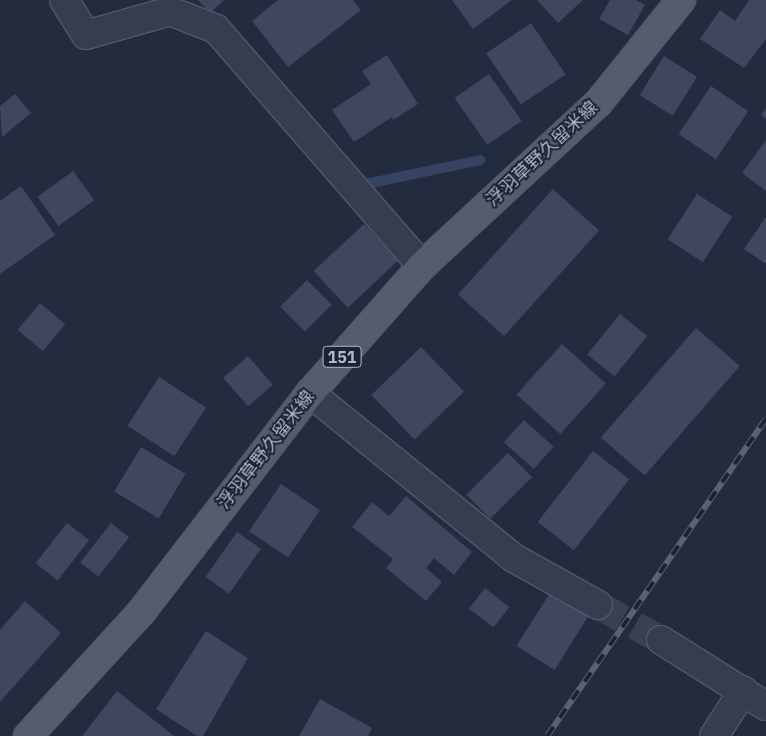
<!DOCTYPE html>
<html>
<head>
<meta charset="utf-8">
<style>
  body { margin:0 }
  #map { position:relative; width:766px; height:736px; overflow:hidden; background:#232b3e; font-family:"IBM Plex Sans","Noto Sans JP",sans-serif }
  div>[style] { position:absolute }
  .stream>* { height:10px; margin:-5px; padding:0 5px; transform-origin:5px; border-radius:5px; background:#364365 }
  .building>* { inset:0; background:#3f475e; transform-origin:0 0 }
  .minor-tunnel>* { height:28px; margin-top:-14px; transform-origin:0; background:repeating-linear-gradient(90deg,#394053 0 28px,transparent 0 42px) }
  .roads { filter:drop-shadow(1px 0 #525869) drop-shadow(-1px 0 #525869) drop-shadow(0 1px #525869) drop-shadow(0 -1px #525869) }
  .minor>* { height:28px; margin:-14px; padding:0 14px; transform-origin:14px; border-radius:14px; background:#373d4e }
  .major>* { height:28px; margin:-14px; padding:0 14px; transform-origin:14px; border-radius:14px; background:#555c6e }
  .rail>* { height:5.5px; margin-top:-2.75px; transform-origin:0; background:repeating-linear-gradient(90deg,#1c2233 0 11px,#596175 0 22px); box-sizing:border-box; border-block:1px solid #596175 }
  span { translate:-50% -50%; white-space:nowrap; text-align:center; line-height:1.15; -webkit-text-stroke:4px #1c2233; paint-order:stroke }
  .shield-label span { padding:1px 4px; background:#1c2233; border:1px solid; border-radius:4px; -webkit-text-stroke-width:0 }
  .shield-label { font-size:16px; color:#b3b8c9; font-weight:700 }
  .street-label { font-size:18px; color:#b3b8c9 }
</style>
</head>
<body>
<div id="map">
  <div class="stream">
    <div style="left:356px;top:186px;width:127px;rotate:-11.8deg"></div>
  </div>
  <div class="building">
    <div style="clip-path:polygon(198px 0,224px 0,210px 13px)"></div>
    <div style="clip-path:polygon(278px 0,353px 0,361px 10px,288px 67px,252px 21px)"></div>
    <div style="clip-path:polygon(452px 0,512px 0,473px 29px)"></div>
    <div style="clip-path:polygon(537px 0,583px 0,558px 23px)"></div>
    <div style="clip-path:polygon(610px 0,636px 0,645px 5px,628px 35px,599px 19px)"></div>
    <div style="clip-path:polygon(749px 0,766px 0,766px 39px,744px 68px,700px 39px,720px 10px,735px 21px)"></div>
    <div style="left:531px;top:23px;width:62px;height:54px;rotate:56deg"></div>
    <div style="clip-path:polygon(387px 55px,418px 104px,393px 120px,392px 117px,354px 142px,332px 110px,371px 84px,362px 71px)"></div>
    <div style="left:664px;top:56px;width:39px;height:46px;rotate:32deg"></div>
    <div style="left:489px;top:74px;width:57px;height:42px;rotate:55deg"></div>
    <div style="left:711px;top:86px;width:45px;height:58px;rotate:34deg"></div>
    <div style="clip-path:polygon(15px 94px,31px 113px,2px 137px,0 106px)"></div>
    <div style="clip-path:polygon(766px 108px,766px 119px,761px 115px)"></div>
    <div style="clip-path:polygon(766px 140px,766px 191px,742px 173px)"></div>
    <div style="left:73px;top:171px;width:36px;height:44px;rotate:54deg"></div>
    <div style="clip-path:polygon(21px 186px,55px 235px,0 274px,0 201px)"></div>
    <div style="left:553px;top:189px;width:62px;height:142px;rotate:42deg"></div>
    <div style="left:697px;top:194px;width:42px;height:54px;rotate:33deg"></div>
    <div style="clip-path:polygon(766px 217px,766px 264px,744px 249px)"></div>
    <div style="left:364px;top:224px;width:50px;height:69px;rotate:47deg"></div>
    <div style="left:307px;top:280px;width:35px;height:38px;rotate:45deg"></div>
    <div style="left:40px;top:303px;width:33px;height:35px;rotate:40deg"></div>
    <div style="left:620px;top:314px;width:35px;height:52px;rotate:39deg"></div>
    <div style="left:696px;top:328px;width:58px;height:145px;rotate:41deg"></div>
    <div style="left:562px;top:344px;width:59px;height:68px;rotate:42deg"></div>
    <div style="left:421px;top:347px;width:62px;height:69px;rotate:46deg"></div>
    <div style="left:248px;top:356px;width:38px;height:33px;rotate:49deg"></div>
    <div style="left:159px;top:377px;width:56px;height:58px;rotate:33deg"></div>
    <div style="left:524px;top:420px;width:40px;height:30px;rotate:42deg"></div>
    <div style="left:141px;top:447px;width:52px;height:52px;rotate:31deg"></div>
    <div style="left:593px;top:451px;width:46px;height:90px;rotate:38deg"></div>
    <div style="left:508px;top:453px;width:34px;height:59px;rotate:45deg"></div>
    <div style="left:281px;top:484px;width:47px;height:57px;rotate:34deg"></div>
    <div style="clip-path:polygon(406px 496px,472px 552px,454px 575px,434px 558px,426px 568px,442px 582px,426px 601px,386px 568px,393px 559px,352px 527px,372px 502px,389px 516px)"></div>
    <div style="left:67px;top:523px;width:28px;height:51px;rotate:38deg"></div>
    <div style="left:111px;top:523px;width:23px;height:50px;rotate:38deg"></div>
    <div style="left:237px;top:532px;width:29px;height:55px;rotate:35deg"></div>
    <div style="left:485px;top:588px;width:31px;height:26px;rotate:38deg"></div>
    <div style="left:551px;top:591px;width:45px;height:65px;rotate:32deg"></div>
    <div style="clip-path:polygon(25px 601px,61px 633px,0 702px,0 630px)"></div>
    <div style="clip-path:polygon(206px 631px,248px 658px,203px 736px,197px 736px,156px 709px)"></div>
    <div style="clip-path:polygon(117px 691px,174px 736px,82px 736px)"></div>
    <div style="clip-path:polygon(320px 699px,372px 728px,368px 736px,299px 736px)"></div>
  </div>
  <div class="minor-tunnel">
    <div style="left:598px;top:605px;width:72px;rotate:29.1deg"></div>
  </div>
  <div class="roads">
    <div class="minor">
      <div style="left:64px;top:0;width:41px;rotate:57.8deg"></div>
      <div style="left:86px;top:35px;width:87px;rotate:-15.9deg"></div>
      <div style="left:170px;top:11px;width:49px;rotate:21.4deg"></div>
      <div style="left:216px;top:29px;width:314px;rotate:49deg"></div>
      <div style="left:310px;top:393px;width:262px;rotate:39deg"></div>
      <div style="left:514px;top:558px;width:96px;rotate:29.2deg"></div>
      <div style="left:661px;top:640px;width:124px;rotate:32.2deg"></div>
      <div style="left:714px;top:736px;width:54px;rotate:-57.2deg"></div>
    </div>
    <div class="major">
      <div style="left:28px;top:736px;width:169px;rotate:-47.6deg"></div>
      <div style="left:142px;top:611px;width:275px;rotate:-52.4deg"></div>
      <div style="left:310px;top:393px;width:169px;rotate:-48.6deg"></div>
      <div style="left:422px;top:266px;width:241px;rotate:-42.8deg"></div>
      <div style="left:599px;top:102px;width:131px;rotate:-51.2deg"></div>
    </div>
  </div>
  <div class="rail">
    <div style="left:547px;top:736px;width:385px;rotate:-55.4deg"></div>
  </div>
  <div class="shield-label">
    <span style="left:342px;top:357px">151</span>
  </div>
  <div class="street-label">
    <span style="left:542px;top:154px;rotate:-43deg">浮羽草野久留米線</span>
    <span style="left:266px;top:450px;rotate:-52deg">浮羽草野久留米線</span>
  </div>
</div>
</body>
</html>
